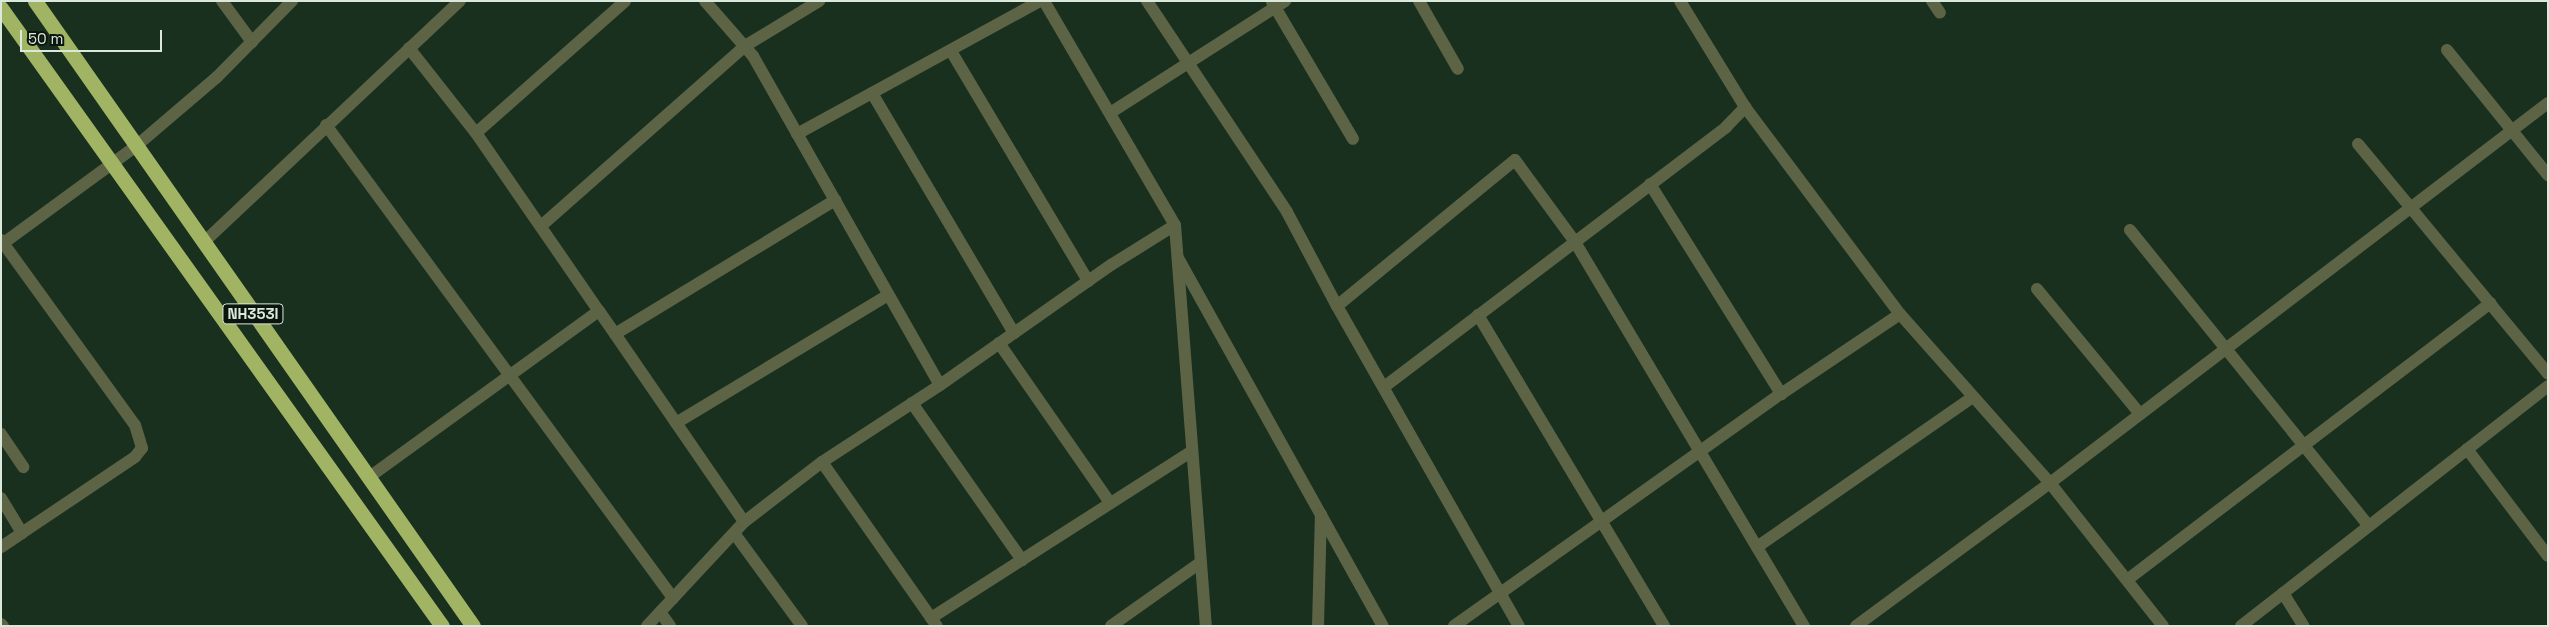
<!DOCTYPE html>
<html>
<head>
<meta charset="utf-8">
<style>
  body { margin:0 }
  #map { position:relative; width:2549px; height:627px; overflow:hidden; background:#19301f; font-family:"Space Grotesk",sans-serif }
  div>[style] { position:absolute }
  .minor>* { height:12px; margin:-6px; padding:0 6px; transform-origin:6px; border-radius:6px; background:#5c6445 }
  .highway>* { height:15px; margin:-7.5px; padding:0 7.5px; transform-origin:7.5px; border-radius:7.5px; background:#a1b464 }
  span { translate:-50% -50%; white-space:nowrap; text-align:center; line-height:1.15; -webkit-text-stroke:4.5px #0b150e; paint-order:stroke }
  .shield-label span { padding:1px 4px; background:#0b150e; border:1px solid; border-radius:4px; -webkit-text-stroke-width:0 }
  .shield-label { font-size:15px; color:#dbe9dd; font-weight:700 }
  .frame { position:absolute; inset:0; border:2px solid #dbe9dd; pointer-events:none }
  .scale { position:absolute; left:20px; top:30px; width:142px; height:22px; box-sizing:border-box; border:2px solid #dbe9dd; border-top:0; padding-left:6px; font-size:15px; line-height:18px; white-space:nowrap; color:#dbe9dd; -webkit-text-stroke:4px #0b150e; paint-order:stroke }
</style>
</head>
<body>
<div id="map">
  <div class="minor">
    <div style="left:222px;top:1px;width:51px;rotate:53.8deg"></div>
    <div style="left:705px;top:1px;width:73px;rotate:48.9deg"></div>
    <div style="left:753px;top:56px;width:378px;rotate:60.4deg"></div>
    <div style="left:1044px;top:1px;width:259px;rotate:59.7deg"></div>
    <div style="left:1175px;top:225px;width:402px;rotate:85.6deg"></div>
    <div style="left:1147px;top:1px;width:253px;rotate:56.4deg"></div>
    <div style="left:1287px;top:212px;width:106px;rotate:62deg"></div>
    <div style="left:1337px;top:306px;width:230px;rotate:-39.4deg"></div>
    <div style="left:1515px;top:160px;width:102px;rotate:53.8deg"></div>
    <div style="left:1575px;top:242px;width:447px;rotate:59.2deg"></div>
    <div style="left:1419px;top:1px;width:78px;rotate:60.2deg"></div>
    <div style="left:1680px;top:1px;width:124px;rotate:58.5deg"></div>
    <div style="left:1745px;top:107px;width:259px;rotate:53.2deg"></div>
    <div style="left:1900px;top:314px;width:226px;rotate:48.4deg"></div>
    <div style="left:2050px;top:483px;width:182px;rotate:51.7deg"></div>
    <div style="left:1932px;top:1px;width:14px;rotate:56deg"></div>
    <div style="left:1272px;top:2px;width:159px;rotate:59.4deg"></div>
    <div style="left:409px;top:48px;width:108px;rotate:51.8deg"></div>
    <div style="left:476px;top:133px;width:216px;rotate:55.4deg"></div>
    <div style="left:2447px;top:50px;width:161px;rotate:51.1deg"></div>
    <div style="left:951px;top:51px;width:268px;rotate:59.2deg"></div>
    <div style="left:872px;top:93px;width:279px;rotate:59.4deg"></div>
    <div style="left:1110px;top:113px;width:208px;rotate:-32.6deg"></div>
    <div style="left:326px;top:125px;width:587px;rotate:53.74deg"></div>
    <div style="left:476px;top:133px;width:199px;rotate:-41.5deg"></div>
    <div style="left:797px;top:134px;width:277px;rotate:-28.7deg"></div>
    <div style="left:2358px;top:144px;width:298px;rotate:50.4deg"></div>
    <div style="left:1650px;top:184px;width:248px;rotate:58deg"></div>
    <div style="left:541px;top:226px;width:272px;rotate:-41.4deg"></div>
    <div style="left:745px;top:46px;width:87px;rotate:-31.3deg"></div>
    <div style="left:2130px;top:230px;width:380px;rotate:51.1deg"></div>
    <div style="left:1px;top:240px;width:228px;rotate:54.1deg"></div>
    <div style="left:135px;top:425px;width:24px;rotate:73deg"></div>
    <div style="left:142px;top:448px;width:11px;rotate:128deg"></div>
    <div style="left:135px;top:457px;width:136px;rotate:146.1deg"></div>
    <div style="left:203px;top:243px;width:353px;rotate:-43.3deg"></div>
    <div style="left:1px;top:245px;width:166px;rotate:-36.2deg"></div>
    <div style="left:135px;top:147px;width:108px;rotate:-40.5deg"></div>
    <div style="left:217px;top:77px;width:107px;rotate:-45.4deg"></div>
    <div style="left:1178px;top:258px;width:421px;rotate:60.9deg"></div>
    <div style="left:2037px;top:289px;width:162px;rotate:50.5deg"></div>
    <div style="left:1337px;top:306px;width:368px;rotate:60.4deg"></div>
    <div style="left:1478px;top:315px;width:362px;rotate:59.1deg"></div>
    <div style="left:615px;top:334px;width:228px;rotate:55.5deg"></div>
    <div style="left:999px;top:343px;width:195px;rotate:55.2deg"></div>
    <div style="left:1384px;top:387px;width:430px;rotate:-37.2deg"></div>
    <div style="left:1726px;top:127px;width:28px;rotate:-46deg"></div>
    <div style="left:912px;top:403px;width:192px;rotate:55deg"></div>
    <div style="left:676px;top:423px;width:248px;rotate:-31.1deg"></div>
    <div style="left:1px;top:434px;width:40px;rotate:56deg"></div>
    <div style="left:2467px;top:449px;width:134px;rotate:52.9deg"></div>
    <div style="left:822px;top:462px;width:200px;rotate:55deg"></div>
    <div style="left:368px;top:478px;width:285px;rotate:-35.9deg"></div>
    <div style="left:599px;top:311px;width:28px;rotate:55deg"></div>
    <div style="left:615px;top:334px;width:258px;rotate:-31.3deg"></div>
    <div style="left:1px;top:498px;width:41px;rotate:59deg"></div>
    <div style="left:22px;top:533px;width:25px;rotate:146deg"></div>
    <div style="left:734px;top:533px;width:115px;rotate:53.8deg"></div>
    <div style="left:1757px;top:547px;width:263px;rotate:-34.8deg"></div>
    <div style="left:2127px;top:580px;width:457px;rotate:-37.3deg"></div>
    <div style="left:2283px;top:593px;width:39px;rotate:58deg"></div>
    <div style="left:660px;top:612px;width:17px;rotate:54deg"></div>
    <div style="left:931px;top:618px;width:310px;rotate:-32.6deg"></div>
    <div style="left:1px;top:624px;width:3px;rotate:45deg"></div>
    <div style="left:647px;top:626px;width:142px;rotate:-47deg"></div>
    <div style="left:744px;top:522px;width:98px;rotate:-37.6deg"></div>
    <div style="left:822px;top:462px;width:141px;rotate:-33.1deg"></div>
    <div style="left:940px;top:385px;width:209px;rotate:-35.1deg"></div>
    <div style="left:1111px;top:265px;width:75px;rotate:-32deg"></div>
    <div style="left:1111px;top:626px;width:110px;rotate:-35.4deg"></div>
    <div style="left:1318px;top:626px;width:112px;rotate:-88.5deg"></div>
    <div style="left:1454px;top:626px;width:401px;rotate:-35.4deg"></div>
    <div style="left:1781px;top:394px;width:143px;rotate:-33.9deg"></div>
    <div style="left:1856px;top:626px;width:241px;rotate:-36.4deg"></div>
    <div style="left:2050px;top:483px;width:626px;rotate:-37.35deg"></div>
    <div style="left:2241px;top:626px;width:390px;rotate:-38deg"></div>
  </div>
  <div class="highway">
    <div style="left:35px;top:1px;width:763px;rotate:54.98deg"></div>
    <div style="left:1px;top:8px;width:759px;rotate:54.49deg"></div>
  </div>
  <div class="shield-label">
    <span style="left:253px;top:314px">NH353I</span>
  </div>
  <div class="frame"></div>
  <div class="scale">50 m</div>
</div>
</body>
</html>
